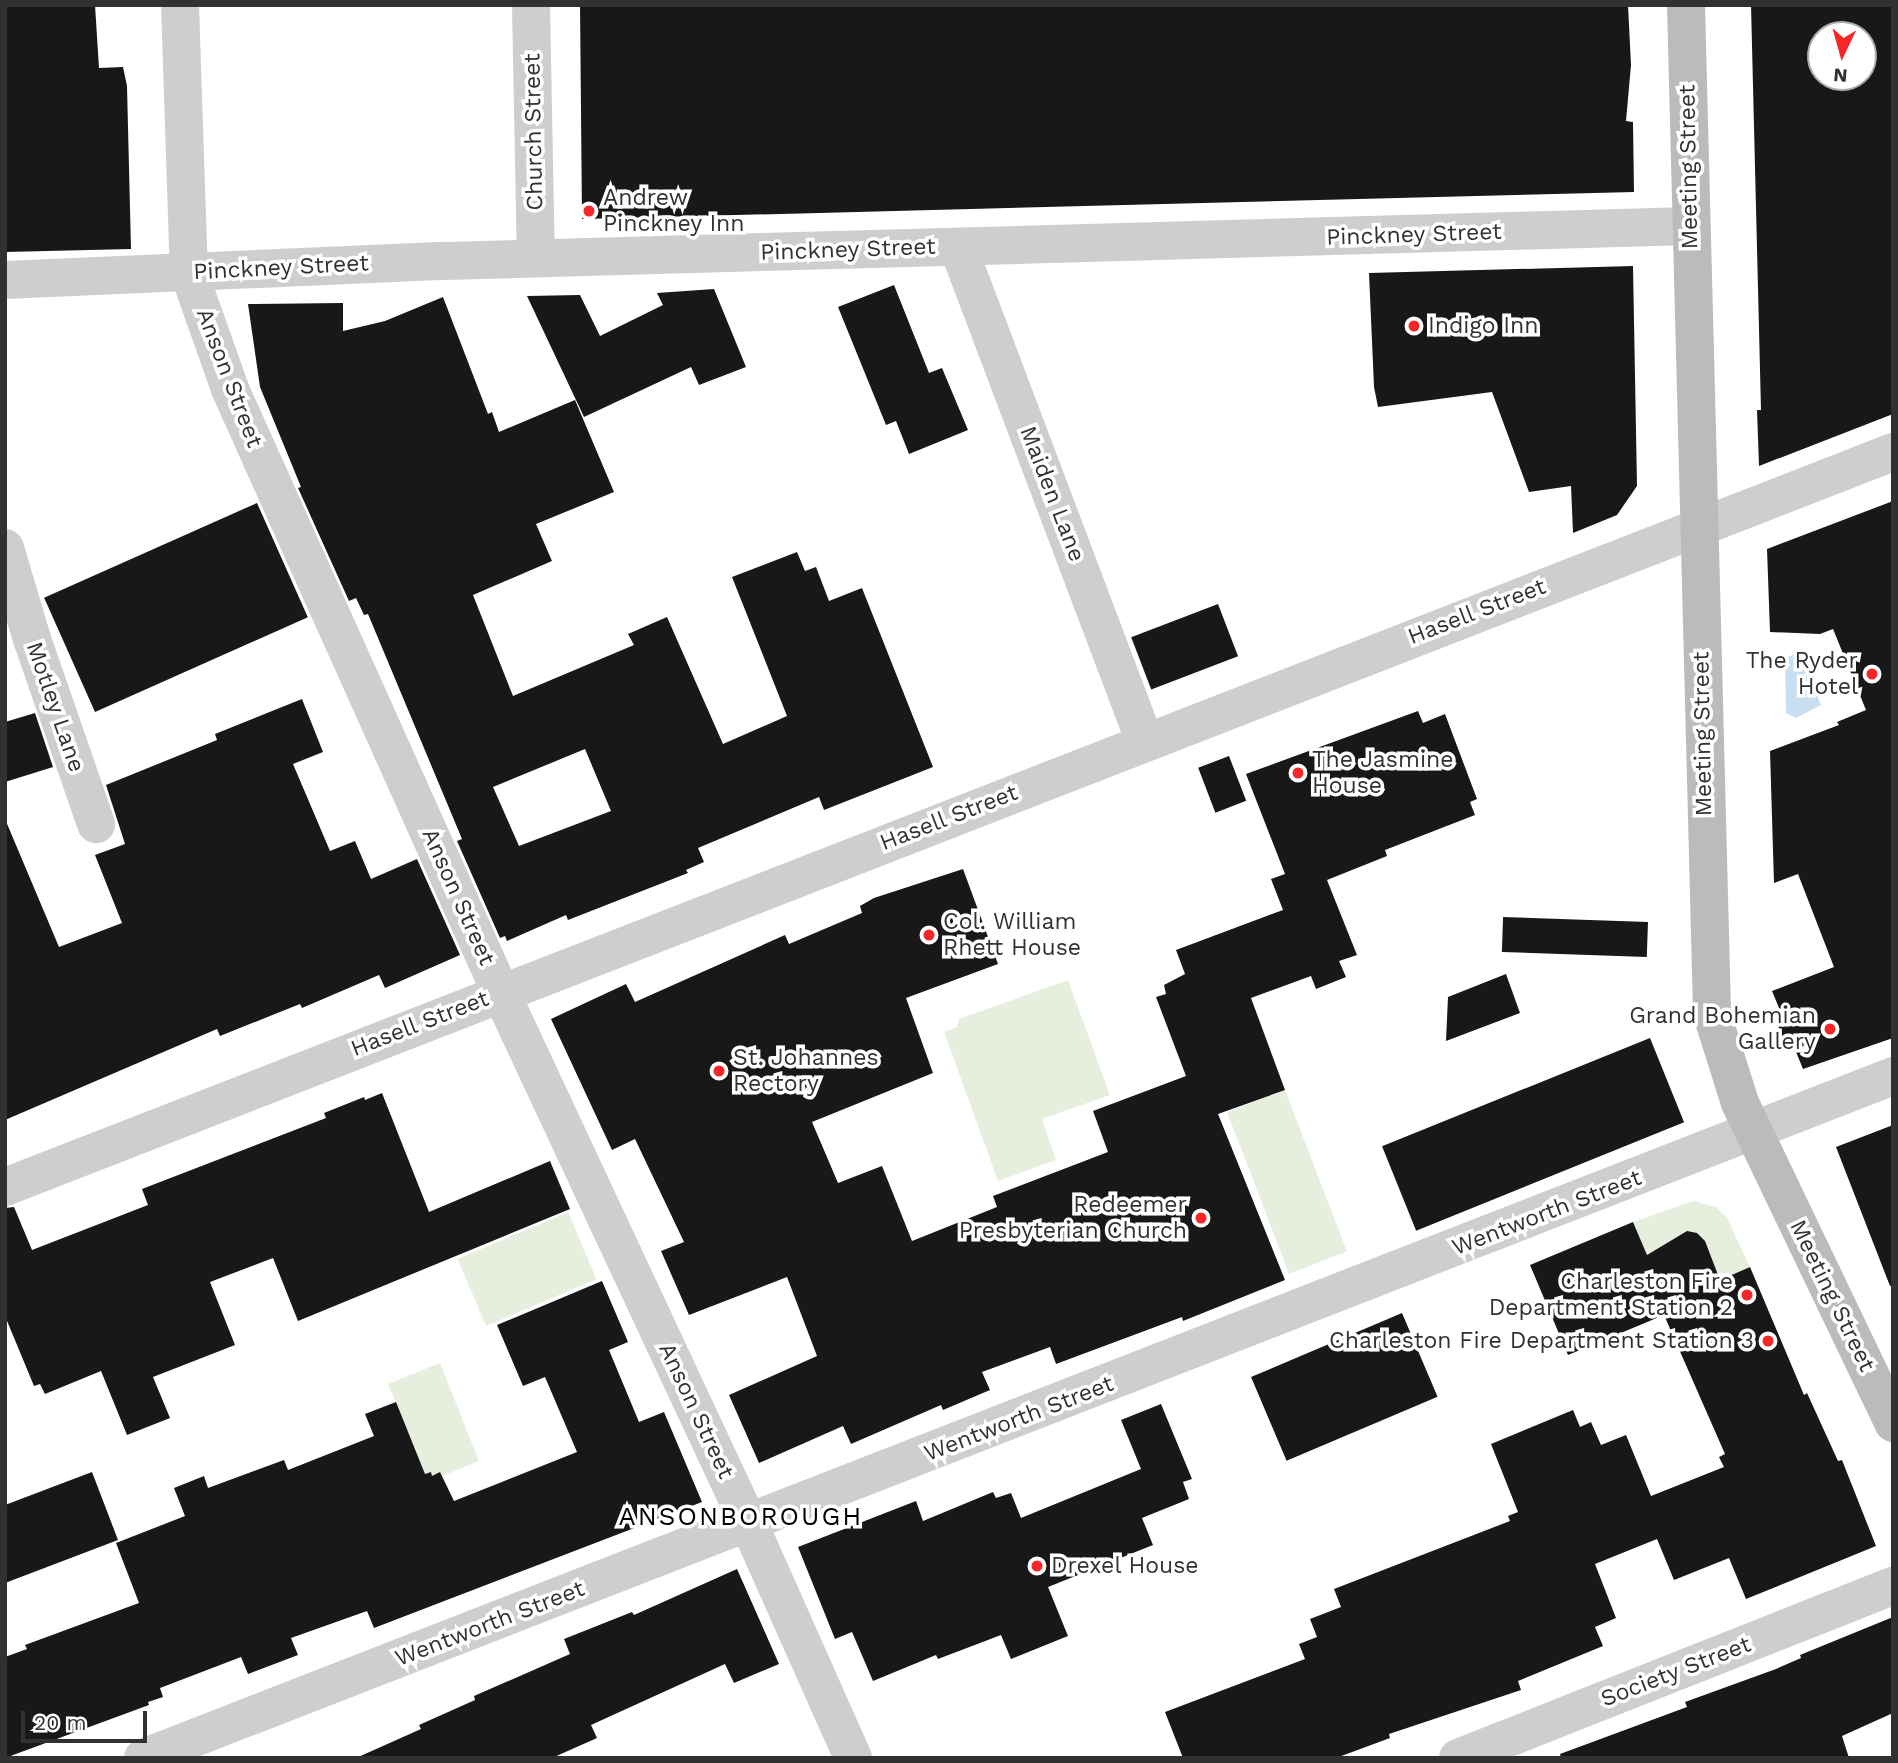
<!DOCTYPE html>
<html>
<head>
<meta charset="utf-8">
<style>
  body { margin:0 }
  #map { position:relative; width:1898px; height:1763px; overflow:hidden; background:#fff; font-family:"Work Sans",sans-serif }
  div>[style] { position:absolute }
  .green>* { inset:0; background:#e6efde; transform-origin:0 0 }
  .water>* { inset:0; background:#c9def0 }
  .building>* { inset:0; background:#181818; transform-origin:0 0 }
  .minor>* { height:38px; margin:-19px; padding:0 19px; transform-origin:19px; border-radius:19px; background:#cecece }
  .secondary>* { height:38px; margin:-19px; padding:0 19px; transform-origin:19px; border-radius:19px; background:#bbb }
  .dots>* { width:19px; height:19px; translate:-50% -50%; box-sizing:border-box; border:4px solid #fff; border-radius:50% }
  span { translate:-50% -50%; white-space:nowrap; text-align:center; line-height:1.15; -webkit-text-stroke:7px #fff; paint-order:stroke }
  .street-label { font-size:23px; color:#313131 }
  .poi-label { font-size:23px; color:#313131 }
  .left { translate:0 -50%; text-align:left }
  .right { translate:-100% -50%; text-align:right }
  .quarter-label { font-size:26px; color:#000; letter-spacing:2px }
  .frame { position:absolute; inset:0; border:7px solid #313131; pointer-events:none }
  .north { position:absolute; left:1807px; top:21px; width:70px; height:70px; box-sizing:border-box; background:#fff; border:2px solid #adadad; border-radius:50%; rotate:185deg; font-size:19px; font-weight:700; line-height:28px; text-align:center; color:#313131 }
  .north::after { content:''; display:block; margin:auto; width:24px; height:32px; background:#f52627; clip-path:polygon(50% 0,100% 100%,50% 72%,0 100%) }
  .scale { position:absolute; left:21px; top:1711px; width:126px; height:32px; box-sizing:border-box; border:4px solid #313131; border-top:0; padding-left:9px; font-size:21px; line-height:24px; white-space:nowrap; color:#313131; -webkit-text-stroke:5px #fff; paint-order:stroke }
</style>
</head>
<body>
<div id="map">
  <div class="green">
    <div style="clip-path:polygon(1068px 980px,1110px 1095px,1042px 1119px,1056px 1160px,998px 1181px,944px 1032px,957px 1027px,959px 1019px)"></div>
    <div style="left:1285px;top:1090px;width:173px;height:62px;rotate:69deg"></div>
    <div style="clip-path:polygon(1693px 1201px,1716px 1207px,1727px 1218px,1750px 1267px,1667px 1302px,1633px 1222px)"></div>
    <div style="left:568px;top:1212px;width:73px;height:120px;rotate:67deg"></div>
    <div style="clip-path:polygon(440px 1363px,479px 1461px,442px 1476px,432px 1476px,431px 1472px,425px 1474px,388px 1384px)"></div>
  </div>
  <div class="water">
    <div style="clip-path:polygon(1799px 651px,1821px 705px,1796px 718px,1786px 713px,1785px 659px)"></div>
  </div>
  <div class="building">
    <div style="clip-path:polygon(5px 5px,95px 5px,99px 68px,123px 67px,127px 86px,131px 249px,5px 252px)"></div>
    <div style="clip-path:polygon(580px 5px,1628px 5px,1631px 65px,1626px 121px,1633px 122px,1634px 192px,582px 219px)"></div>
    <div style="clip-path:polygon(evenodd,1751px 5px,1893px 5px,1893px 414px,1759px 466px,1757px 410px,1761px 410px,1751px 5px,1821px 35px,1863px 35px,1863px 77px,1821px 77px,1821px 35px)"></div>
    <div style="clip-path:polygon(1633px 266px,1637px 486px,1617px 515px,1573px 533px,1571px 486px,1529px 492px,1492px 392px,1378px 407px,1374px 387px,1369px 273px)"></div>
    <div style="clip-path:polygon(894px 285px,929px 373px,942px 368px,968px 430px,909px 454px,896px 421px,886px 425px,838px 307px)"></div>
    <div style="clip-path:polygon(714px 289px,746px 367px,699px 385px,691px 367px,584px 417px,527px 296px,580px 295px,600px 336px,663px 305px,657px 293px)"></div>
    <div style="clip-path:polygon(evenodd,443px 297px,488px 414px,492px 412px,499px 432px,575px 400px,614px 492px,536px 524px,552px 561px,473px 595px,513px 696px,634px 645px,628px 634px,667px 617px,723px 744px,787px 716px,732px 577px,797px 552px,805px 571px,816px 567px,829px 601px,862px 588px,933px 767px,824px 810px,819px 797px,698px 848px,704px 862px,686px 870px,688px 873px,568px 920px,566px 915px,507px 941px,505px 936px,500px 938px,457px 841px,462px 839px,368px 614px,364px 615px,356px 598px,349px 601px,298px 488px,301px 487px,260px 387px,248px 304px,343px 303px,343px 331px,385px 321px,443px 297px,585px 749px,611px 811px,519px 846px,493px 787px,585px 749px)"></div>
    <div style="clip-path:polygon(1893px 501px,1893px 1038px,1803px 1069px,1794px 1047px,1788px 1050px,1775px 1018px,1782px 1015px,1772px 991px,1834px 967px,1798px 874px,1774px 883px,1770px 751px,1839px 725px,1837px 722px,1866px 710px,1833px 629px,1820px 634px,1770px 632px,1767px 549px)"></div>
    <div style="left:257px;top:503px;width:125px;height:233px;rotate:66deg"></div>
    <div style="left:1218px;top:604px;width:56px;height:93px;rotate:69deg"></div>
    <div style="clip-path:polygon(302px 699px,323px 752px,293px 764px,330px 851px,355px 841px,371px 879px,417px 859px,460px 955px,385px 988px,379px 975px,302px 1008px,300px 1004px,220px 1036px,217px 1029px,5px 1120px,5px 819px,59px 947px,122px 923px,95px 855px,125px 844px,106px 785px,217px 740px,215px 734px)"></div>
    <div style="clip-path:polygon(1418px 711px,1423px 723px,1445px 714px,1477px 799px,1470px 802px,1475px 815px,1385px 850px,1387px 856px,1327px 880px,1357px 955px,1339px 961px,1346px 977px,1316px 989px,1311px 976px,1251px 998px,1285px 1090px,1218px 1114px,1285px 1280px,1183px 1321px,1182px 1317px,1056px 1364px,1050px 1347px,982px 1372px,990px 1390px,943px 1410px,941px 1405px,851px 1444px,843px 1426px,759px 1463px,729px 1395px,817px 1356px,787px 1277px,689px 1315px,661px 1251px,684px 1242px,635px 1139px,612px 1150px,551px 1019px,626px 984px,635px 1002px,785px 935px,789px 944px,862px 913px,860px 906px,874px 898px,963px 869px,998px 964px,906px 998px,933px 1073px,812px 1122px,838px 1183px,882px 1166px,912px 1241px,997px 1207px,993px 1196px,1108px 1152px,1093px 1111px,1186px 1076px,1156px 997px,1166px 994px,1164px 985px,1185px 974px,1176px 950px,1283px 910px,1271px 879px,1285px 874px,1246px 774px)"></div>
    <div style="clip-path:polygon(35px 713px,53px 767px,5px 782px,5px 722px)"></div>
    <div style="left:1229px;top:756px;width:48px;height:33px;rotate:69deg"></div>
    <div style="left:1648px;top:922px;width:35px;height:145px;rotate:92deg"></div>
    <div style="clip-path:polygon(1506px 974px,1520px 1013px,1446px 1041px,1448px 997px)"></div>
    <div style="left:1650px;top:1038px;width:91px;height:289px;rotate:68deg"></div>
    <div style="clip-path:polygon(382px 1093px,429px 1212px,550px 1161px,570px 1209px,298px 1321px,273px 1258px,210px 1282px,235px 1345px,153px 1377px,170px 1418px,127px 1435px,101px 1371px,45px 1394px,40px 1384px,34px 1386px,5px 1316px,5px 1208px,14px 1207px,32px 1250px,148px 1205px,142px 1189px,326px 1118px,324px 1113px,364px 1097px,365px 1100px)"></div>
    <div style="clip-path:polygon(1893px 1125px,1893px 1285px,1890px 1286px,1836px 1147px)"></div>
    <div style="clip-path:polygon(1633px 1222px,1647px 1255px,1687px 1231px,1697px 1233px,1705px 1241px,1720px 1280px,1750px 1267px,1804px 1395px,1807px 1393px,1838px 1461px,1842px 1460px,1876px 1546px,1746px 1599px,1729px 1558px,1674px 1580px,1657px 1539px,1595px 1564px,1616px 1618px,1595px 1627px,1603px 1646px,1518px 1681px,1521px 1690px,1389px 1734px,1390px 1738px,1336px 1758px,1183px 1758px,1165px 1712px,1305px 1659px,1299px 1644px,1317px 1637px,1310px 1619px,1341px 1607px,1334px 1589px,1510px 1521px,1508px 1516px,1518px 1512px,1491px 1444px,1573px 1410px,1580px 1427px,1591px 1422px,1601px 1445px,1626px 1435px,1651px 1496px,1724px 1467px,1719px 1457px,1725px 1454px,1664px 1315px,1568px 1355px,1530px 1265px)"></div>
    <div style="clip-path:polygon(602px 1281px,628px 1342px,609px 1350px,639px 1422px,664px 1412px,702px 1502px,374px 1628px,367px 1611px,291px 1638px,298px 1655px,248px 1674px,241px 1657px,160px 1688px,163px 1697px,148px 1702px,149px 1705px,5px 1758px,5px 1657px,27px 1649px,25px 1645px,139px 1603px,116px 1543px,185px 1516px,174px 1488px,204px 1476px,208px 1488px,284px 1460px,288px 1470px,374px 1436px,365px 1414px,396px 1402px,425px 1474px,431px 1472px,432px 1476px,440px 1472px,454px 1501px,577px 1452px,545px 1377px,523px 1386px,497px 1325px)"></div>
    <div style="left:1402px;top:1313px;width:91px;height:164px;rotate:67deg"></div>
    <div style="clip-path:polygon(1161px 1404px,1192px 1479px,1183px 1482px,1189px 1499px,1142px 1518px,1153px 1545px,1048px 1587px,1068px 1636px,1011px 1659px,1001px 1635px,938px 1659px,936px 1655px,873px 1681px,852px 1632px,835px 1639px,798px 1547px,916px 1501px,923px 1521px,993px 1492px,996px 1498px,1011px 1493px,1021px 1518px,1141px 1469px,1121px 1420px)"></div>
    <div style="clip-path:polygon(92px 1472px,118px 1540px,5px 1583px,5px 1505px)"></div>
    <div style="clip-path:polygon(737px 1569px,779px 1664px,734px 1683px,725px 1664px,591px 1725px,597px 1738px,552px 1758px,356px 1758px,421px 1729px,419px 1725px,475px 1700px,474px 1696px,570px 1654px,564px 1639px,632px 1612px,634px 1615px)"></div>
    <div style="clip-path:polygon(1893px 1617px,1893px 1713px,1842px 1736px,1849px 1758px,1561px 1758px,1560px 1754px,1687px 1707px,1685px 1702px,1776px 1669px,1801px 1658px,1800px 1655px)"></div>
  </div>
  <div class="minor">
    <div style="left:180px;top:5px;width:268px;rotate:88.1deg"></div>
    <div style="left:189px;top:273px;width:123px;rotate:70.5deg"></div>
    <div style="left:230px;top:389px;width:662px;rotate:65.84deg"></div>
    <div style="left:501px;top:993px;width:586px;rotate:64.97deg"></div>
    <div style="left:749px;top:1524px;width:256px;rotate:66deg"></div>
    <div style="left:531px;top:5px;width:253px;rotate:88.9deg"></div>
    <div style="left:958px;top:247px;width:529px;rotate:69.3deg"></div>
    <div style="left:5px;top:280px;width:440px;rotate:-2.5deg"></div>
    <div style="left:445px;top:261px;width:1245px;rotate:-1.61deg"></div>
    <div style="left:5px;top:548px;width:95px;rotate:73.5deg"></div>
    <div style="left:32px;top:639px;width:196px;rotate:70.9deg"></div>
    <div style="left:5px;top:1187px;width:2026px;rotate:-21.27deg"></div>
    <div style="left:143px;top:1758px;width:1878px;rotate:-21.29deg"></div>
    <div style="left:1458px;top:1758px;width:468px;rotate:-21.6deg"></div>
  </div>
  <div class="secondary">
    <div style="left:1686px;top:5px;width:1009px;rotate:88.52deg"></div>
    <div style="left:1712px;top:1014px;width:93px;rotate:72.5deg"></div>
    <div style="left:1740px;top:1103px;width:355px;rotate:64.4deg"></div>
  </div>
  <div class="dots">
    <div style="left:589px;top:211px;background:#f52627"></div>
    <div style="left:1414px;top:326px;background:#f52627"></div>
    <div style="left:1872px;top:674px;background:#f52627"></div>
    <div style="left:1298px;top:773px;background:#f52627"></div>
    <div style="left:929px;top:935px;background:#f52627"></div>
    <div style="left:1830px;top:1029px;background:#f52627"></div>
    <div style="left:719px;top:1071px;background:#f52627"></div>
    <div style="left:1201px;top:1218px;background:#f52627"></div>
    <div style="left:1747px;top:1295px;background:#f52627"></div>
    <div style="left:1768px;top:1341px;background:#f52627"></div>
    <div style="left:1037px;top:1566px;background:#f52627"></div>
  </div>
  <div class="street-label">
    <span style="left:534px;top:132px;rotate:-91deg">Church Street</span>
    <span style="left:1689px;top:167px;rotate:-91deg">Meeting Street</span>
    <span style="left:1414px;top:235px;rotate:-2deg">Pinckney Street</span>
    <span style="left:848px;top:250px;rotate:-2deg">Pinckney Street</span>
    <span style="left:281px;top:268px;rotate:-3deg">Pinckney Street</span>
    <span style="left:229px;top:378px;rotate:69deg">Anson Street</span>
    <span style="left:1052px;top:494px;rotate:69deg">Maiden Lane</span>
    <span style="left:1477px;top:612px;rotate:-21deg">Hasell Street</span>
    <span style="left:55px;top:707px;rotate:71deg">Motley Lane</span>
    <span style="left:1703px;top:734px;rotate:-91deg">Meeting Street</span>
    <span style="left:949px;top:818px;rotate:-21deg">Hasell Street</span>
    <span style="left:458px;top:897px;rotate:66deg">Anson Street</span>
    <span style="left:420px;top:1024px;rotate:-21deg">Hasell Street</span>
    <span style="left:1547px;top:1213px;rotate:-21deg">Wentworth Street</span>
    <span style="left:1832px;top:1296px;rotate:64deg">Meeting Street</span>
    <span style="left:696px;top:1411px;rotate:65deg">Anson Street</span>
    <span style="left:1019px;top:1419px;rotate:-21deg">Wentworth Street</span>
    <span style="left:490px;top:1624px;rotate:-21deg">Wentworth Street</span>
    <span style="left:1676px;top:1672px;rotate:-21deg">Society Street</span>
  </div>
  <div class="poi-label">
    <span class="left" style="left:603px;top:211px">Andrew<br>Pinckney Inn</span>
    <span class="left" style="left:1428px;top:326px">Indigo Inn</span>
    <span class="right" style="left:1858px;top:674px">The Ryder<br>Hotel</span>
    <span class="left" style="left:1312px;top:773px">The Jasmine<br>House</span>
    <span class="left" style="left:943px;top:935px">Col. William<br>Rhett House</span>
    <span class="right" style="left:1816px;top:1029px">Grand Bohemian<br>Gallery</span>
    <span class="left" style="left:733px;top:1071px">St. Johannes<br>Rectory</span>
    <span class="right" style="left:1187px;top:1218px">Redeemer<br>Presbyterian Church</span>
    <span class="right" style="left:1733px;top:1295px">Charleston Fire<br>Department Station 2</span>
    <span class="right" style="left:1754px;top:1341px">Charleston Fire Department Station 3</span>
    <span class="left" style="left:1051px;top:1566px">Drexel House</span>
  </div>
  <div class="quarter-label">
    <span style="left:741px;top:1517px">ANSONBOROUGH</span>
  </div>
  <div class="frame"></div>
  <div class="north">N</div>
  <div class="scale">20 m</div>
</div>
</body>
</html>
